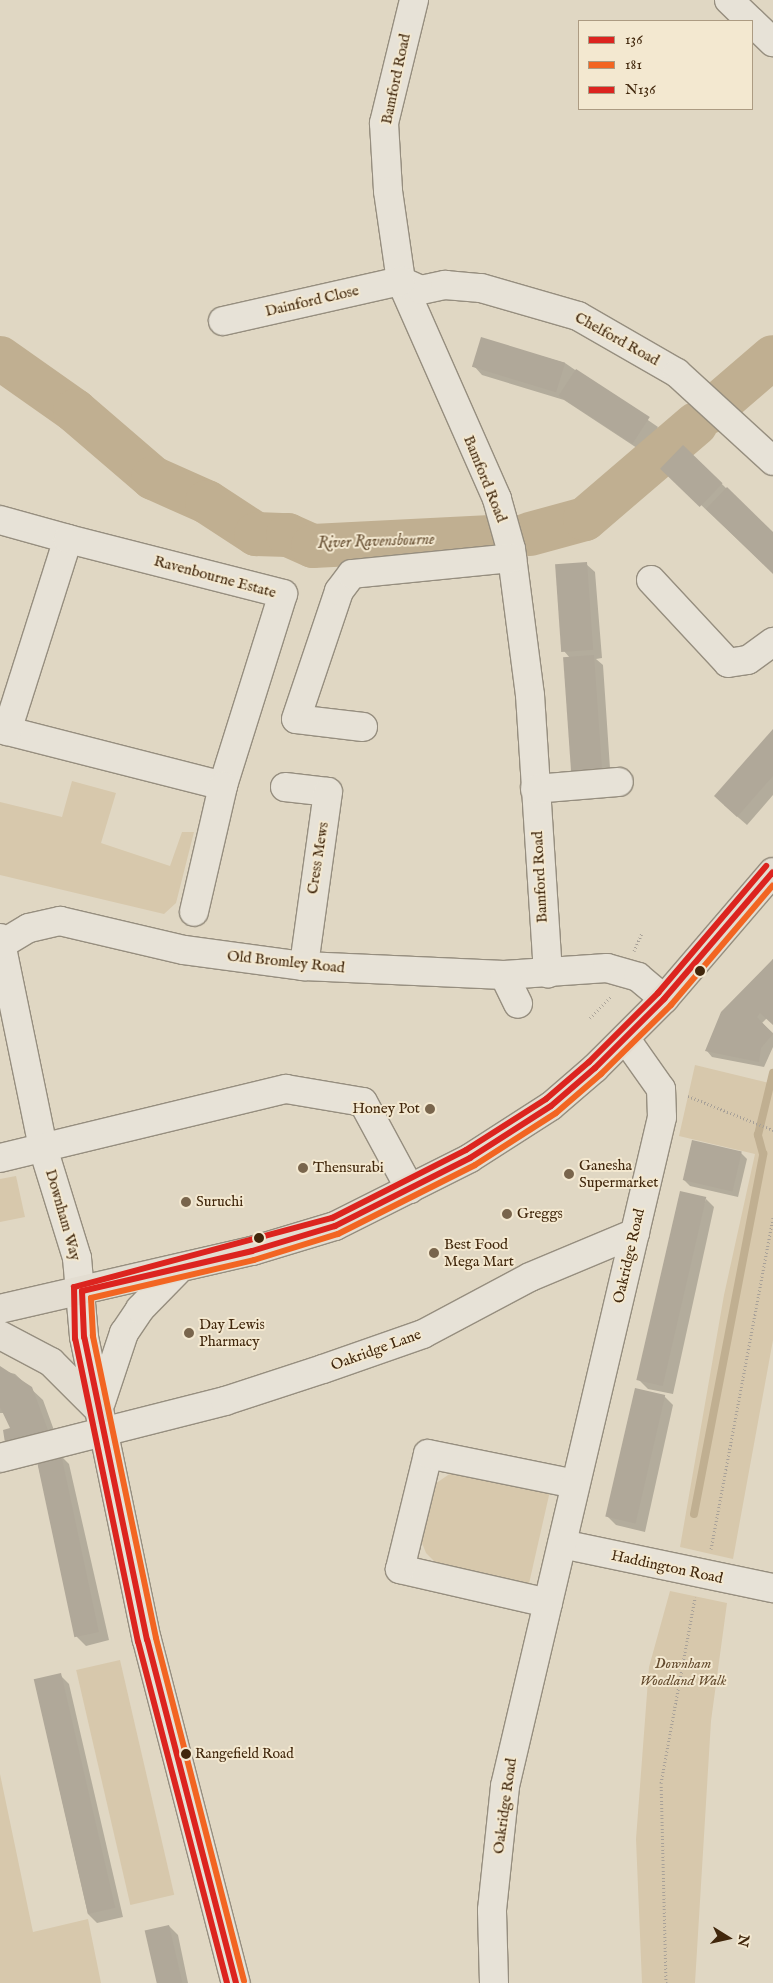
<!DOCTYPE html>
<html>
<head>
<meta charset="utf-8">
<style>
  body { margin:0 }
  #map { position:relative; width:773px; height:1983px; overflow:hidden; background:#e0d7c3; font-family:"IM FELL English",serif }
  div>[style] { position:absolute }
  .green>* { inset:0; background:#d7c8ac; transform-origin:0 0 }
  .shadow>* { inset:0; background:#0003 }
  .stream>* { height:8px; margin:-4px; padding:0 4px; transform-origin:4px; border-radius:4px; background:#c0af91 }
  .river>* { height:44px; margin:-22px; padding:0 22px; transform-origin:22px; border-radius:22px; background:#c0af91 }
  .building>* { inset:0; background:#b0a899; transform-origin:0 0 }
  .path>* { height:3px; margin-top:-1.5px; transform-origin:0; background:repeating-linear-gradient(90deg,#a8a198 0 1px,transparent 0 3.5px) }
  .roads { filter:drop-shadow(1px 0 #968e7f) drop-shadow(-1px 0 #968e7f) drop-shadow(0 1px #968e7f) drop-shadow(0 -1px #968e7f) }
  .minor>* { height:28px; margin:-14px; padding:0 14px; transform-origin:14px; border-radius:14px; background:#e7e2d7 }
  .major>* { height:28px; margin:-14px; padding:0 14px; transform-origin:14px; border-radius:14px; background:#e3ddd1 }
  .bus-1>* { height:6px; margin:-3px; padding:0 3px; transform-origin:3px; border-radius:3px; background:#dc241f }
  .bus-2>* { height:6px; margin:-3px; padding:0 3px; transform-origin:3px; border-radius:3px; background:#f26522 }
  .bus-3>* { height:6px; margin:-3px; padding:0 3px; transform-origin:3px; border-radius:3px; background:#dc241f }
  .dots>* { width:14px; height:14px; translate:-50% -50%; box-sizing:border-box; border:2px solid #f3e8d0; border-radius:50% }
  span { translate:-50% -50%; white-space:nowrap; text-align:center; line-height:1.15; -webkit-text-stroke:4px #f3e8d0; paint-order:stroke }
  .bus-label { font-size:14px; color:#41270c }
  .left { translate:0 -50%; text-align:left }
  .street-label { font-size:15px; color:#41270c }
  .poi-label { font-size:15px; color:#41270c }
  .right { translate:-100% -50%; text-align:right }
  .park-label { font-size:15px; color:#654c2f; font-style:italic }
  .water-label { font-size:16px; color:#634b2e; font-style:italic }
  .legend { position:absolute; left:578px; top:20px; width:175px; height:90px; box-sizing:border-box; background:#f3e8d0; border:1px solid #ac9b82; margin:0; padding:6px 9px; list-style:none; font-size:15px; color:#41270c }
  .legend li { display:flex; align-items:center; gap:10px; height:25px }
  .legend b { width:25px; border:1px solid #ac9b82 }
  .north { position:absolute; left:703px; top:1913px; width:50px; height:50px; -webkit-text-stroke:4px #f3e8d0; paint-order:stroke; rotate:100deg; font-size:14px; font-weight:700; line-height:20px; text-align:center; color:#41270c }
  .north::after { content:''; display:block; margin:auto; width:18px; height:22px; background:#41270c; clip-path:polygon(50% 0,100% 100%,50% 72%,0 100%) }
</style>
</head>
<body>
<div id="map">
  <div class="green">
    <div style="clip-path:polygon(72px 781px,116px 793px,101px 843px,170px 866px,182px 832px,194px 832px,176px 903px,164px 914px,0 875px,0 802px,62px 817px)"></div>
    <div style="clip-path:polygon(695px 1065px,773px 1084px,773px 1340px,733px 1559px,680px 1547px,724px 1295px,755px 1154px,679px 1136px)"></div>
    <div style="clip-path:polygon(16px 1176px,25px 1217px,0 1222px,0 1179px)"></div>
    <div style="clip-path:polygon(465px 1472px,550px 1491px,528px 1588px,440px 1567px,426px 1553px,420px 1538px,429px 1488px,451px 1473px)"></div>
    <div style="clip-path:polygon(670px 1591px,727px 1603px,711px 1721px,695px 1983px,642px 1983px,636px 1839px,649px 1667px)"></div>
    <div style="left:120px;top:1660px;width:241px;height:45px;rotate:77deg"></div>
    <div style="clip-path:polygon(0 1774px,33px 1932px,88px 1919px,101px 1983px,0 1983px)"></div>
  </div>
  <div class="shadow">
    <div style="clip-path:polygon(482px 339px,565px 363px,658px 427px,643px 452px,564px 400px,482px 375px,474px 366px)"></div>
    <div style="clip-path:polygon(683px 446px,773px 534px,773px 573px,662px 468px)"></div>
    <div style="clip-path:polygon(586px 564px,595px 572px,602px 658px,596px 659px,603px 665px,611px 783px,582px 786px,570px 658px,564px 651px)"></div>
    <div style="clip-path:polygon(773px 731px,773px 795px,747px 825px,724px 805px)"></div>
    <div style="clip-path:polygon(773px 959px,773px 1024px,767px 1018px,762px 1023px,773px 1033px,773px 1047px,764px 1067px,712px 1057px,707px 1051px)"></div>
    <div style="clip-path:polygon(741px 1153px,747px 1159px,738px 1197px,690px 1186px,684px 1180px)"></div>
    <div style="clip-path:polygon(706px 1199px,714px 1207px,673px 1394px,648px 1389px,639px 1380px)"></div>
    <div style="clip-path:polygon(0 1370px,15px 1374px,43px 1400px,59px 1444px,12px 1429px,6px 1413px,0 1413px)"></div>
    <div style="clip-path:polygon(664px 1396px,673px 1405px,645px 1532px,616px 1525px,607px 1516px)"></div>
    <div style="clip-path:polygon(60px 1455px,69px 1464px,109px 1640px,86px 1646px,77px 1637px,37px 1460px)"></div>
    <div style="clip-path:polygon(60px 1675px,69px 1684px,123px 1917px,97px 1923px,88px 1914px,35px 1681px)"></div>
    <div style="clip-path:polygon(169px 1926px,178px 1935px,188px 1983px,157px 1983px)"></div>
  </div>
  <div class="stream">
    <div style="left:694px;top:1514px;width:367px;rotate:-79.1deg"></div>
    <div style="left:763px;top:1154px;width:20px;rotate:-105deg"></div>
    <div style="left:758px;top:1135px;width:64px;rotate:-76.4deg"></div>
  </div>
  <div class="river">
    <div style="left:0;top:358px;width:92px;rotate:35.2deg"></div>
    <div style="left:75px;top:411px;width:103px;rotate:40.7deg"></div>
    <div style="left:153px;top:478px;width:59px;rotate:24deg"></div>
    <div style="left:207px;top:502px;width:59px;rotate:33.1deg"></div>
    <div style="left:256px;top:534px;width:32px;rotate:2deg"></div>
    <div style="left:288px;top:535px;width:27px;rotate:24deg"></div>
    <div style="left:313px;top:546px;width:198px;rotate:-2.9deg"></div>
    <div style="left:709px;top:412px;width:84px;rotate:-40.7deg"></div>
    <div style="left:530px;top:534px;width:57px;rotate:-15.3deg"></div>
    <div style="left:585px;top:519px;width:146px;rotate:-40.6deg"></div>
  </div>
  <div class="building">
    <div style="left:481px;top:337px;width:88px;height:31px;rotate:17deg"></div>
    <div style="left:576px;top:369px;width:88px;height:32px;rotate:33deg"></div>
    <div style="left:683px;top:445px;width:55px;height:33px;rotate:44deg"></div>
    <div style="clip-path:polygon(727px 487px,773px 532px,773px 574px,706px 509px)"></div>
    <div style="left:587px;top:562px;width:88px;height:32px;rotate:86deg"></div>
    <div style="left:594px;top:655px;width:120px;height:31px;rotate:86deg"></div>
    <div style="clip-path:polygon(773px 729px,773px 776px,737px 817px,714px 796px)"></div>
    <div style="clip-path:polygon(773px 959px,773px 1025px,760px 1013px,757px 1017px,773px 1034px,761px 1048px,759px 1062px,705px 1051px,721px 1012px)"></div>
    <div style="left:692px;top:1140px;width:51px;height:41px;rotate:13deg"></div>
    <div style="left:680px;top:1191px;width:27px;height:194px;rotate:13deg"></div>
    <div style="clip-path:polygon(0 1366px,32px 1387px,49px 1433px,5px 1443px,3px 1430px,10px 1428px,0 1407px)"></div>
    <div style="left:635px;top:1388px;width:31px;height:132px;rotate:13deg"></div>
    <div style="left:61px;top:1454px;width:182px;height:25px;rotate:78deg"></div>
    <div style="left:61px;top:1673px;width:241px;height:28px;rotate:77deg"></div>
    <div style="left:169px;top:1925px;width:59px;height:25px;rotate:77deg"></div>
  </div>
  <div class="path">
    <div style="left:634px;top:951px;width:20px;rotate:-66deg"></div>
    <div style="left:590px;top:1018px;width:30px;rotate:-46deg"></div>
    <div style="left:688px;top:1096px;width:92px;rotate:21.8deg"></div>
    <div style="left:711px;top:1549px;width:337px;rotate:-79.4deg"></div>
    <div style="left:666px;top:1983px;width:200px;rotate:-91.4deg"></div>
    <div style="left:661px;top:1783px;width:189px;rotate:-79.6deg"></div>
  </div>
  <div class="roads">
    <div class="minor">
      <div style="left:414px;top:0;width:127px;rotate:103.7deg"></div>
      <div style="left:384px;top:123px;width:68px;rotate:86.6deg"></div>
      <div style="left:388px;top:191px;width:91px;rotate:81.8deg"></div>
      <div style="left:401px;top:281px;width:238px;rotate:66.2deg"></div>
      <div style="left:497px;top:499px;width:52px;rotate:74.4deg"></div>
      <div style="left:511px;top:549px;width:147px;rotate:82.6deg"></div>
      <div style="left:530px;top:695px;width:279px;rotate:86.3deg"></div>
      <div style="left:729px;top:0;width:30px;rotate:44deg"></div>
      <div style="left:752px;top:22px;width:29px;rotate:44deg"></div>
      <div style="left:401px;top:281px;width:22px;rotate:24deg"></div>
      <div style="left:421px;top:290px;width:25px;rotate:-12deg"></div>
      <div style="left:445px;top:285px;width:36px;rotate:5deg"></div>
      <div style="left:481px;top:288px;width:101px;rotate:16.1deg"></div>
      <div style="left:578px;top:316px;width:114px;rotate:29.9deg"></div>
      <div style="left:677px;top:373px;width:130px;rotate:42.5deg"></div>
      <div style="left:223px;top:321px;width:182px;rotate:-12.7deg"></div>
      <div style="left:0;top:520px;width:71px;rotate:15.6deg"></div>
      <div style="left:651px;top:580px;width:113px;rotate:47.1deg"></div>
      <div style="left:728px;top:663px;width:20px;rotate:-9deg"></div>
      <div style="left:748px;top:660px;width:31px;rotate:-36deg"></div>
      <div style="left:363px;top:727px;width:67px;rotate:-173.2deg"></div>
      <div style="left:296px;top:719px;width:135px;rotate:-71.4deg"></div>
      <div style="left:339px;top:591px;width:21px;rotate:-53deg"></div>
      <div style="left:352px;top:574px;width:161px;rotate:-5.7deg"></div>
      <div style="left:0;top:729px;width:230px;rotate:14.3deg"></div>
      <div style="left:7px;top:731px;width:201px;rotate:-72.4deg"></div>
      <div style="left:68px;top:539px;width:222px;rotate:14.3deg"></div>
      <div style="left:283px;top:594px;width:201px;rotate:107.4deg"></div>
      <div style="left:223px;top:786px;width:129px;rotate:103deg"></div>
      <div style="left:285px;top:787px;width:43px;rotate:6.6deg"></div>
      <div style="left:328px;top:792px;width:176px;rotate:97.9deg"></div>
      <div style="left:535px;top:789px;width:84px;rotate:-4.8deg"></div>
      <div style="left:0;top:938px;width:214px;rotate:78.4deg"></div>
      <div style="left:43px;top:1148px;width:115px;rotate:72.8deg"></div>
      <div style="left:77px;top:1258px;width:79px;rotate:84.9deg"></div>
      <div style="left:84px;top:1337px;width:309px;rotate:78.3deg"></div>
      <div style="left:147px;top:1640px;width:354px;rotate:75.5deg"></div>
      <div style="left:2px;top:944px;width:31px;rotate:-31deg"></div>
      <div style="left:29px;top:928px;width:32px;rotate:-13deg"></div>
      <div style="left:60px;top:921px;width:127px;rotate:13.2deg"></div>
      <div style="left:184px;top:950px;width:121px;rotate:7.6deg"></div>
      <div style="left:304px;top:966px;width:200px;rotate:2.6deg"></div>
      <div style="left:504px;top:975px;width:103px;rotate:-3.9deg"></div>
      <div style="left:607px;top:968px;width:32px;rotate:16deg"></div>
      <div style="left:638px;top:977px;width:34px;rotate:40deg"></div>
      <div style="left:504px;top:975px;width:32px;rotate:64deg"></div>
      <div style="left:0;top:1158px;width:294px;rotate:-13.6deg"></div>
      <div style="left:286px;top:1089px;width:78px;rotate:9.6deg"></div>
      <div style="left:363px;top:1102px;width:99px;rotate:61.6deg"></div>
      <div style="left:101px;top:1402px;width:73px;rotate:-71.6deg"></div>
      <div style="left:124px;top:1333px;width:29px;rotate:-56deg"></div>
      <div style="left:140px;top:1309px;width:56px;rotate:-45.7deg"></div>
      <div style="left:0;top:1458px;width:232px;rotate:-14.2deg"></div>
      <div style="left:225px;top:1401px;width:103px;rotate:-18.1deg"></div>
      <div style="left:323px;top:1369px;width:106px;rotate:-19.3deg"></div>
      <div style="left:423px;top:1334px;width:121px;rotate:-28deg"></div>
      <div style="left:530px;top:1277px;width:114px;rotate:-22.7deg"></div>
      <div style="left:562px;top:1544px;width:216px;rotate:11.8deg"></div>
      <div style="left:548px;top:1603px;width:152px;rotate:-167.1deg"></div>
      <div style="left:400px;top:1569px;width:118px;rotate:-76.3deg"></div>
      <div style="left:428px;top:1454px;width:150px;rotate:11.5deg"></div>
      <div style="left:494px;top:1983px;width:73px;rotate:-91.6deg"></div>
      <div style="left:492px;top:1910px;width:125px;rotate:-84deg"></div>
      <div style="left:505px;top:1786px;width:687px;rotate:-76.79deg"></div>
      <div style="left:662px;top:1117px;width:28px;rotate:-92deg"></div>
      <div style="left:661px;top:1089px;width:62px;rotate:-125.2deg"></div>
    </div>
    <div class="major">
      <div style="left:0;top:1309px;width:259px;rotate:-13deg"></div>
      <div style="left:252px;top:1251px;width:87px;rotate:-16.8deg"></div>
      <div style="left:335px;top:1226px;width:151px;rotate:-26.7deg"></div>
      <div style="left:470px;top:1158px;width:96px;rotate:-32.7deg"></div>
      <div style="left:551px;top:1106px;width:58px;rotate:-40.8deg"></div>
      <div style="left:595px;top:1068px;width:98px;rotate:-45deg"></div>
      <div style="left:664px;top:999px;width:167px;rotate:-49.4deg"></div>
      <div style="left:0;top:1335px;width:58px;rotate:27.9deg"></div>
      <div style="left:51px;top:1362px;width:68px;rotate:45deg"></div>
    </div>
  </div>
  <div class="bus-1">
    <div style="left:236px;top:1983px;width:354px;rotate:-104.5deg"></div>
    <div style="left:147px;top:1640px;width:309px;rotate:-101.7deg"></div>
    <div style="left:84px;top:1337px;width:46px;rotate:-92.5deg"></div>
    <div style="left:82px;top:1291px;width:175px;rotate:-13.2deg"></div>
    <div style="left:252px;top:1251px;width:87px;rotate:-16.8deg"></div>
    <div style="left:335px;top:1226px;width:151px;rotate:-26.7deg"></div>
    <div style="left:470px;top:1158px;width:96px;rotate:-32.7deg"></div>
    <div style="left:551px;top:1106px;width:58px;rotate:-40.8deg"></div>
    <div style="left:595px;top:1068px;width:98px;rotate:-45deg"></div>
    <div style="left:664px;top:999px;width:167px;rotate:-49.4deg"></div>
  </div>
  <div class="bus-2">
    <div style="left:244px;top:1981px;width:354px;rotate:-104.4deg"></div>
    <div style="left:156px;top:1638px;width:309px;rotate:-101.8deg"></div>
    <div style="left:93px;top:1336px;width:38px;rotate:-93deg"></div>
    <div style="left:91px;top:1298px;width:167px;rotate:-13.1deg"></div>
    <div style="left:254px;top:1260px;width:88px;rotate:-17.2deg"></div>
    <div style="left:338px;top:1234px;width:153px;rotate:-26.7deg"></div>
    <div style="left:475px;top:1165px;width:96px;rotate:-32.7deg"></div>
    <div style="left:556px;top:1113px;width:60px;rotate:-40.9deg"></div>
    <div style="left:601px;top:1074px;width:98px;rotate:-44.6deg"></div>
    <div style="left:671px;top:1005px;width:157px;rotate:-49.6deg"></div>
  </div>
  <div class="bus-3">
    <div style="left:227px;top:1983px;width:352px;rotate:-104.6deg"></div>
    <div style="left:138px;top:1642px;width:309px;rotate:-101.7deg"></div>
    <div style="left:75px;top:1339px;width:52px;rotate:-91.1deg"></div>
    <div style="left:74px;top:1287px;width:267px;rotate:-15deg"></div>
    <div style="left:332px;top:1218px;width:150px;rotate:-26.9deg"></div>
    <div style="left:466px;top:1150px;width:95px;rotate:-32.5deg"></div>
    <div style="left:546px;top:1099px;width:57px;rotate:-40.7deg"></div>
    <div style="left:589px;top:1062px;width:98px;rotate:-45deg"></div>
    <div style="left:658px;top:993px;width:167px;rotate:-49.6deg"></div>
  </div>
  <div class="dots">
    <div style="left:700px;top:971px;background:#41270c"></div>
    <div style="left:430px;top:1109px;background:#79654c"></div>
    <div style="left:303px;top:1168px;background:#79654c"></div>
    <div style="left:569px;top:1174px;background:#79654c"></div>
    <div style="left:186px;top:1202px;background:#79654c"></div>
    <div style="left:507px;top:1214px;background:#79654c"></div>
    <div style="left:259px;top:1238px;background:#41270c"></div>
    <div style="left:434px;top:1253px;background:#79654c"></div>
    <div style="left:189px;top:1333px;background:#79654c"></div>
    <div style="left:186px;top:1754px;background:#41270c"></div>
  </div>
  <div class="bus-label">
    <span class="left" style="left:195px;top:1754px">Rangefield Road</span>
  </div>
  <div class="street-label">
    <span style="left:396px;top:79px;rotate:-78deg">Bamford Road</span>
    <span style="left:312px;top:301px;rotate:-13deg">Dainford Close</span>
    <span style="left:617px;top:339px;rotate:29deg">Chelford Road</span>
    <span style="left:485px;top:479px;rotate:68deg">Bamford Road</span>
    <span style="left:215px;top:577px;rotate:15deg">Ravenbourne Estate</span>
    <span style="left:318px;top:858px;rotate:-81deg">Cress Mews</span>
    <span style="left:540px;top:877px;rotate:-93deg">Bamford Road</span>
    <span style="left:286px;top:962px;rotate:6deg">Old Bromley Road</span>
    <span style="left:63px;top:1215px;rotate:74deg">Downham Way</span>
    <span style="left:629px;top:1256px;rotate:-77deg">Oakridge Road</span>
    <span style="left:376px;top:1350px;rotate:-20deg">Oakridge Lane</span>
    <span style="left:667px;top:1567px;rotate:12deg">Haddington Road</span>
    <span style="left:505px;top:1806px;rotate:-82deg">Oakridge Road</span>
  </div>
  <div class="poi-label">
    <span class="right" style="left:420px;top:1109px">Honey Pot</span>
    <span class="left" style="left:579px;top:1174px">Ganesha<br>Supermarket</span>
    <span class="left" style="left:313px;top:1168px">Thensurabi</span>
    <span class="left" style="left:196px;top:1202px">Suruchi</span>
    <span class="left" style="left:517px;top:1214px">Greggs</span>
    <span class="left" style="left:444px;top:1253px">Best Food<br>Mega Mart</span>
    <span class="left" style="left:199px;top:1333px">Day Lewis<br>Pharmacy</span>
  </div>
  <div class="park-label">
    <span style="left:683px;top:1672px">Downham<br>Woodland Walk</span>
  </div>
  <div class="water-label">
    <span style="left:376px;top:542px;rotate:-2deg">River Ravensbourne</span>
  </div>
  <ul class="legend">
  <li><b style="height:6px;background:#dc241f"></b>136</li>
  <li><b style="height:6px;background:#f26522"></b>181</li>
  <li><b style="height:6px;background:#dc241f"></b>N136</li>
  </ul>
  <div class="north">N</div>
</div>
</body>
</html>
